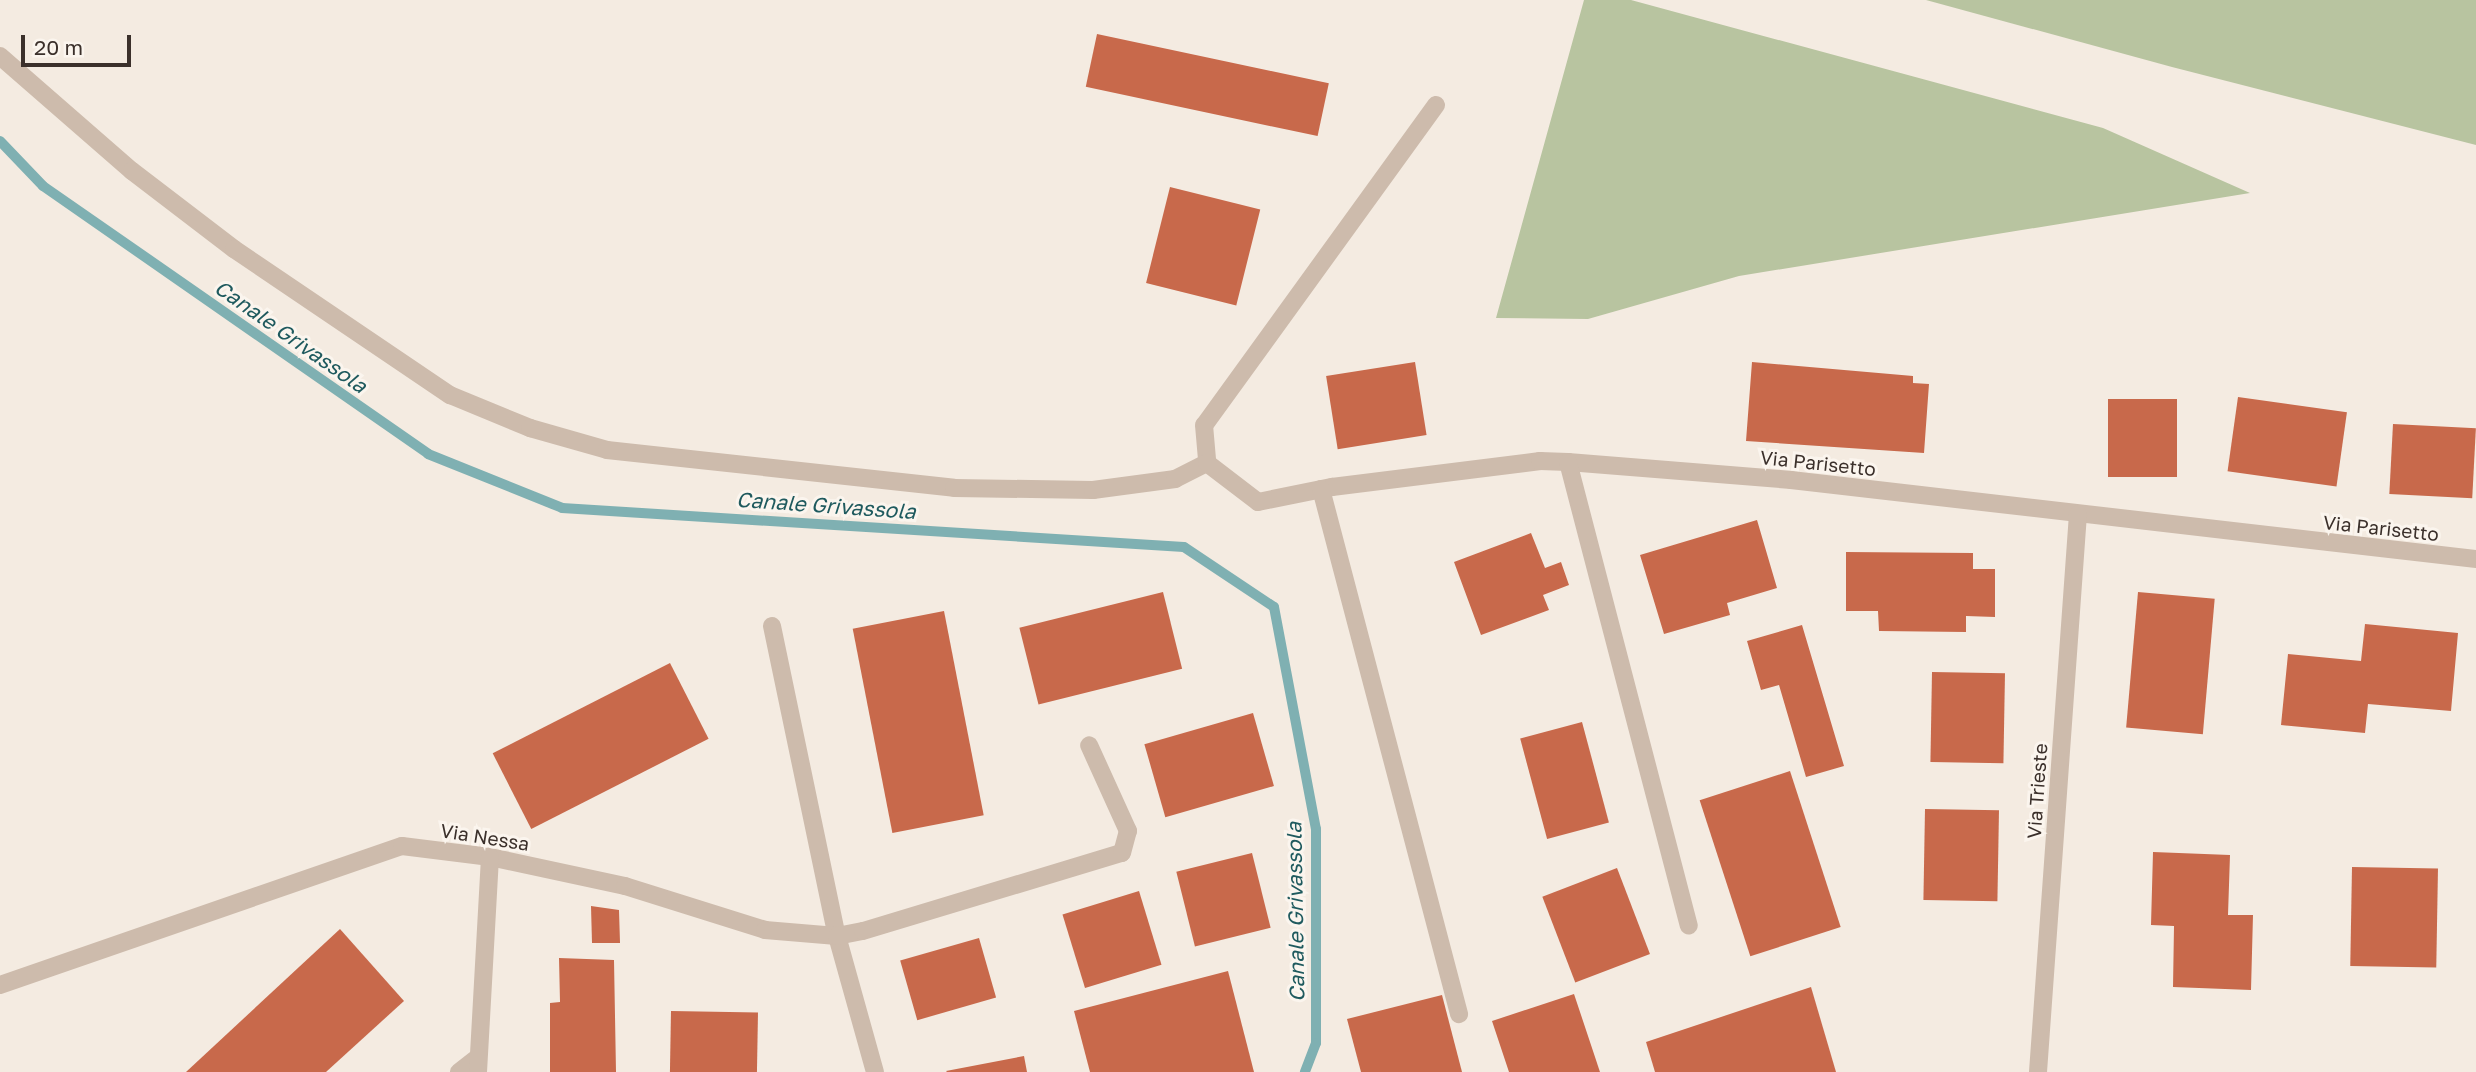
<!DOCTYPE html>
<html>
<head>
<meta charset="utf-8">
<style>
  body { margin:0 }
  #map { position:relative; width:2476px; height:1072px; overflow:hidden; background:#f4ebe1; font-family:"Golos Text",sans-serif }
  div>[style] { position:absolute }
  .green>* { inset:0; background:#b8c4a0 }
  .stream>* { height:10px; margin:-5px; padding:0 5px; transform-origin:5px; border-radius:5px; background:#7fb0b2 }
  .building>* { inset:0; background:#c8694b; transform-origin:0 0 }
  .minor>* { height:18px; margin:-9px; padding:0 9px; transform-origin:9px; border-radius:9px; background:#cdbbac }
  span { translate:-50% -50%; white-space:nowrap; text-align:center; line-height:1.15; -webkit-text-stroke:6px #fbf5ee; paint-order:stroke }
  .street-label { font-size:19px; color:#3b302b }
  .water-label { font-size:21px; color:#1f5a5e; font-style:italic }
  .scale { position:absolute; left:21px; top:35px; width:110px; height:32px; box-sizing:border-box; border:4px solid #3b302b; border-top:0; padding-left:9px; font-size:21px; line-height:24px; white-space:nowrap; color:#3b302b; -webkit-text-stroke:5px #fbf5ee; paint-order:stroke }
</style>
</head>
<body>
<div id="map">
  <div class="green">
    <div style="clip-path:polygon(1584px 0,1631px 0,2103px 128px,2250px 193px,1739px 276px,1588px 319px,1496px 318px)"></div>
    <div style="clip-path:polygon(1926px 0,2476px 0,2476px 145px,2172px 67px)"></div>
  </div>
  <div class="stream">
    <div style="left:0;top:141px;width:62px;rotate:46.3deg"></div>
    <div style="left:43px;top:186px;width:469px;rotate:34.8deg"></div>
    <div style="left:428px;top:454px;width:144px;rotate:21.9deg"></div>
    <div style="left:562px;top:508px;width:623px;rotate:3.59deg"></div>
    <div style="left:1184px;top:547px;width:108px;rotate:33.7deg"></div>
    <div style="left:1274px;top:607px;width:226px;rotate:79.3deg"></div>
    <div style="left:1316px;top:829px;width:214px;rotate:90deg"></div>
    <div style="left:1316px;top:1043px;width:31px;rotate:111deg"></div>
  </div>
  <div class="building">
    <div style="left:1097px;top:34px;width:237px;height:54px;rotate:12deg"></div>
    <div style="left:1170px;top:187px;width:93px;height:99px;rotate:14deg"></div>
    <div style="left:1415px;top:362px;width:74px;height:90px;rotate:81deg"></div>
    <div style="clip-path:polygon(1752px 362px,1913px 376px,1913px 383px,1929px 384px,1924px 453px,1746px 441px)"></div>
    <div style="left:2238px;top:397px;width:110px;height:75px;rotate:8deg"></div>
    <div style="left:2108px;top:399px;width:69px;height:78px"></div>
    <div style="left:2393px;top:424px;width:83px;height:70px;rotate:3deg"></div>
    <div style="clip-path:polygon(1757px 520px,1777px 588px,1727px 603px,1730px 615px,1664px 634px,1640px 555px)"></div>
    <div style="clip-path:polygon(1531px 533px,1545px 568px,1561px 562px,1569px 585px,1543px 595px,1549px 610px,1481px 635px,1454px 562px)"></div>
    <div style="clip-path:polygon(1846px 552px,1973px 553px,1973px 569px,1995px 569px,1995px 617px,1966px 616px,1966px 632px,1879px 631px,1878px 611px,1846px 611px)"></div>
    <div style="left:1163px;top:592px;width:79px;height:148px;rotate:76deg"></div>
    <div style="left:2138px;top:592px;width:77px;height:136px;rotate:5deg"></div>
    <div style="left:944px;top:611px;width:208px;height:93px;rotate:79deg"></div>
    <div style="clip-path:polygon(2365px 624px,2458px 633px,2451px 711px,2368px 704px,2365px 733px,2281px 725px,2288px 654px,2361px 661px)"></div>
    <div style="clip-path:polygon(1802px 625px,1844px 766px,1806px 777px,1779px 685px,1761px 690px,1747px 641px)"></div>
    <div style="left:670px;top:663px;width:85px;height:199px;rotate:63deg"></div>
    <div style="left:1932px;top:672px;width:73px;height:90px;rotate:1deg"></div>
    <div style="left:1253px;top:713px;width:76px;height:113px;rotate:74deg"></div>
    <div style="left:1582px;top:722px;width:104px;height:64px;rotate:75deg"></div>
    <div style="left:1790px;top:771px;width:164px;height:95px;rotate:72deg"></div>
    <div style="left:1925px;top:809px;width:74px;height:91px;rotate:1deg"></div>
    <div style="clip-path:polygon(2153px 852px,2230px 855px,2228px 915px,2253px 915px,2251px 990px,2173px 987px,2174px 926px,2151px 925px)"></div>
    <div style="left:1252px;top:853px;width:77px;height:78px;rotate:76deg"></div>
    <div style="left:2352px;top:867px;width:86px;height:99px;rotate:1deg"></div>
    <div style="left:1617px;top:868px;width:92px;height:80px;rotate:69deg"></div>
    <div style="left:1139px;top:891px;width:77px;height:80px;rotate:73deg"></div>
    <div style="clip-path:polygon(591px 906px,619px 910px,620px 943px,592px 943px)"></div>
    <div style="clip-path:polygon(340px 929px,404px 1001px,326px 1072px,186px 1072px)"></div>
    <div style="left:979px;top:938px;width:62px;height:82px;rotate:74deg"></div>
    <div style="clip-path:polygon(559px 958px,614px 960px,616px 1072px,550px 1072px,550px 1003px,560px 1002px)"></div>
    <div style="clip-path:polygon(1228px 971px,1254px 1072px,1090px 1072px,1074px 1011px)"></div>
    <div style="clip-path:polygon(1811px 987px,1836px 1072px,1655px 1072px,1646px 1042px)"></div>
    <div style="clip-path:polygon(1574px 994px,1600px 1072px,1509px 1072px,1492px 1021px)"></div>
    <div style="clip-path:polygon(1442px 995px,1462px 1072px,1361px 1072px,1347px 1019px)"></div>
    <div style="left:671px;top:1011px;width:87px;height:61px;rotate:1deg"></div>
    <div style="clip-path:polygon(1024px 1056px,1027px 1072px,947px 1072px,946px 1071px)"></div>
  </div>
  <div class="minor">
    <div style="left:0;top:56px;width:175px;rotate:41.1deg"></div>
    <div style="left:132px;top:171px;width:128px;rotate:37.4deg"></div>
    <div style="left:234px;top:249px;width:261px;rotate:34.1deg"></div>
    <div style="left:450px;top:395px;width:87px;rotate:22.4deg"></div>
    <div style="left:530px;top:428px;width:80px;rotate:15.9deg"></div>
    <div style="left:607px;top:450px;width:349px;rotate:6.2deg"></div>
    <div style="left:954px;top:488px;width:139px;rotate:0.8deg"></div>
    <div style="left:1093px;top:490px;width:83px;rotate:-7.6deg"></div>
    <div style="left:1175px;top:479px;width:36px;rotate:-27deg"></div>
    <div style="left:1436px;top:105px;width:395px;rotate:125.9deg"></div>
    <div style="left:1204px;top:425px;width:38px;rotate:85deg"></div>
    <div style="left:1207px;top:463px;width:64px;rotate:37.4deg"></div>
    <div style="left:1258px;top:502px;width:76px;rotate:-11.5deg"></div>
    <div style="left:1332px;top:487px;width:210px;rotate:-7.1deg"></div>
    <div style="left:1540px;top:461px;width:28px;rotate:2deg"></div>
    <div style="left:1568px;top:462px;width:224px;rotate:4.6deg"></div>
    <div style="left:1791px;top:480px;width:690px;rotate:6.58deg"></div>
    <div style="left:1568px;top:462px;width:479px;rotate:75.4deg"></div>
    <div style="left:1321px;top:489px;width:543px;rotate:75.27deg"></div>
    <div style="left:772px;top:626px;width:317px;rotate:78.2deg"></div>
    <div style="left:837px;top:936px;width:141px;rotate:74.4deg"></div>
    <div style="left:0;top:985px;width:425px;rotate:-19.1deg"></div>
    <div style="left:402px;top:846px;width:89px;rotate:7.1deg"></div>
    <div style="left:490px;top:857px;width:138px;rotate:12.1deg"></div>
    <div style="left:625px;top:886px;width:147px;rotate:17.4deg"></div>
    <div style="left:765px;top:930px;width:72px;rotate:4.8deg"></div>
    <div style="left:837px;top:936px;width:26px;rotate:-11deg"></div>
    <div style="left:863px;top:931px;width:270px;rotate:-16.8deg"></div>
    <div style="left:1122px;top:853px;width:23px;rotate:-75deg"></div>
    <div style="left:1128px;top:831px;width:94px;rotate:-114.4deg"></div>
    <div style="left:459px;top:1072px;width:24px;rotate:-38deg"></div>
    <div style="left:478px;top:1072px;width:215px;rotate:-86.8deg"></div>
    <div style="left:2038px;top:1072px;width:559px;rotate:-85.9deg"></div>
  </div>
  <div class="street-label">
    <span style="left:1818px;top:463px;rotate:6deg">Via Parisetto</span>
    <span style="left:2381px;top:528px;rotate:6deg">Via Parisetto</span>
    <span style="left:2037px;top:791px;rotate:-86deg">Via Trieste</span>
    <span style="left:485px;top:837px;rotate:9deg">Via Nessa</span>
  </div>
  <div class="water-label">
    <span style="left:291px;top:336px;rotate:35deg">Canale Grivassola</span>
    <span style="left:826px;top:505px;rotate:4deg">Canale Grivassola</span>
    <span style="left:1295px;top:912px;rotate:-91deg">Canale Grivassola</span>
  </div>
  <div class="scale">20 m</div>
</div>
</body>
</html>
